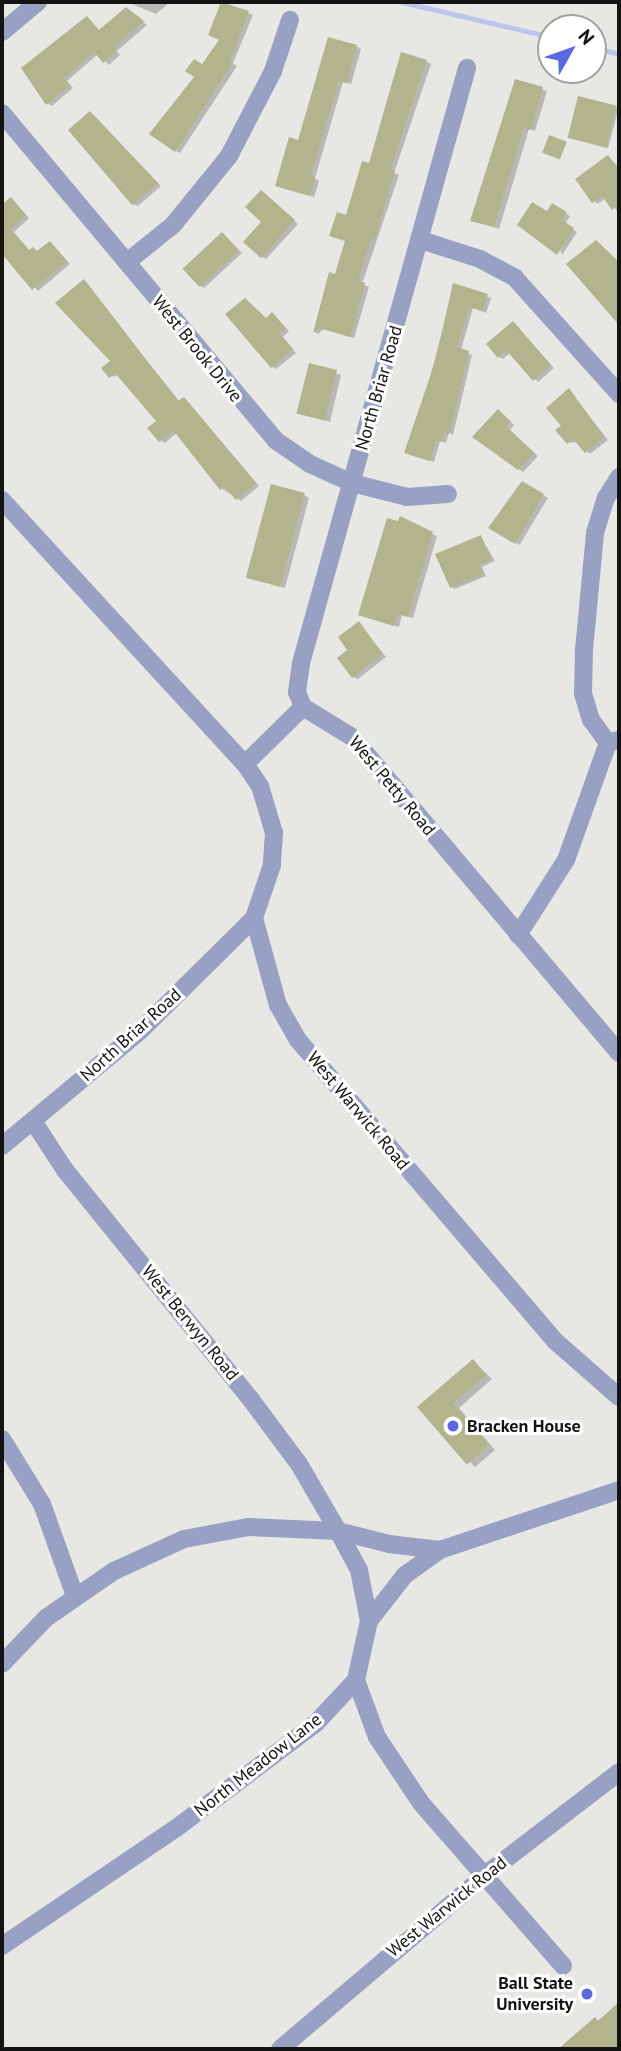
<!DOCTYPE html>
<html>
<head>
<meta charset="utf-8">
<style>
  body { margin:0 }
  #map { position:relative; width:621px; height:2051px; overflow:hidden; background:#e7e7e3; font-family:"PT Sans",sans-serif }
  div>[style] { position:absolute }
  .shadow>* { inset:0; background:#0003; transform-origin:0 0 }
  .stream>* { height:5px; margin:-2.5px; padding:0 2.5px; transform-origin:2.5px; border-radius:2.5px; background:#bcc6eb }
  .building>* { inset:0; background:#b2b48d; transform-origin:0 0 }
  .minor>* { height:18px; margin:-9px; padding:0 9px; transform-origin:9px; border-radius:9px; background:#98a1c3 }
  .dots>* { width:19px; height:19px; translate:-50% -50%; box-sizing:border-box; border:4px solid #fff; border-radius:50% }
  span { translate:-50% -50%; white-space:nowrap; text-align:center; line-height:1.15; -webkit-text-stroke:6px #fff; paint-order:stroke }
  .street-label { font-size:18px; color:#141413 }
  .poi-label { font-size:18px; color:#141413; font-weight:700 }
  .left { translate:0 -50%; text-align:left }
  .right { translate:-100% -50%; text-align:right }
  .frame { position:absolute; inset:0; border:4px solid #141413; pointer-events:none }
  .north { position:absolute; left:537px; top:14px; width:70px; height:70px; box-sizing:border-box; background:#fff; border:2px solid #a1a1a1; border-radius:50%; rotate:50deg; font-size:19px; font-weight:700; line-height:28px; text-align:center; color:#141413 }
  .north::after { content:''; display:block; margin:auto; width:24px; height:32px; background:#5b69e1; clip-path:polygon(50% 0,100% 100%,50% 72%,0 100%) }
</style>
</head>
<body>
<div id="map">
  <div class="shadow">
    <div style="clip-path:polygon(127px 2px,170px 2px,156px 14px)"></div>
    <div style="clip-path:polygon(223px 2px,253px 15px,233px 63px,237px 66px,180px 153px,176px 151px,203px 66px,222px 40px,210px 35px)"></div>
    <div style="clip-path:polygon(130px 12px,147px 25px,117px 51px,120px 55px,109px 65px,98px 54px,67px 81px,73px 88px,52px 106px,47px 103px,87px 18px,100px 31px)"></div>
    <div style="clip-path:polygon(356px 46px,361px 49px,351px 84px,343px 82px,315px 178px,319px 181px,314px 197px,282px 188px,277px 186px)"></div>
    <div style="clip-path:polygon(426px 61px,431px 64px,394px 173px,399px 175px,362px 284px,369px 287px,354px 338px,324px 329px,318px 334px,315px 332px,330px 275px,336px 276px,347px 242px,347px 217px)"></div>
    <div style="clip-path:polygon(516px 81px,547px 91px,535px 131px,529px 129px,499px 229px,472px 220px)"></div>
    <div style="left:579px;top:98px;width:41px;height:41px;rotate:15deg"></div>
    <div style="clip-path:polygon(90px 113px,161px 186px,138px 206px,133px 204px)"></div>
    <div style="clip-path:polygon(608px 157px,619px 167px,617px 211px,606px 198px,598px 204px,594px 201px)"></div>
    <div style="clip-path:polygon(265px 194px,298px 224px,266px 259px,262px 257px)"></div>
    <div style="clip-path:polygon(11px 199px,29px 218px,14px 232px,30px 251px,39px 252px,50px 243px,70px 264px,38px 291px,2px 247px,2px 207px)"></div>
    <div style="clip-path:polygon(553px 206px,570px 216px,565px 224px,577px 232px,562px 255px,548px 214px)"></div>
    <div style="clip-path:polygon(222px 234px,242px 253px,204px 288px,200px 286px)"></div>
    <div style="clip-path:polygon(84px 282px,180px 402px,188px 402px,259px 486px,241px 501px,221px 488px,178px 432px,165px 443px,160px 440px,158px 421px,119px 375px,110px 377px,112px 361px)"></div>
    <div style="clip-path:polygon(454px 285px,491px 298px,486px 313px,473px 308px,461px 350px,472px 355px,453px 435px,449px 433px,446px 443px,440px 441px,434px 462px,410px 455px)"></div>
    <div style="clip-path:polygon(272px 314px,289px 331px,283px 337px,296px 353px,276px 369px,272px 367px,267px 319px)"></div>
    <div style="clip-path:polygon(513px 323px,554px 368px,538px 382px,511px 352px,503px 359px,499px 357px)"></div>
    <div style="clip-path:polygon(310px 365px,341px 375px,330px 422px,301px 414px)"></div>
    <div style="clip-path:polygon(569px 390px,608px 440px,590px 454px,577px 442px,568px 443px)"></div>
    <div style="clip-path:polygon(503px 414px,514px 425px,510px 430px,538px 456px,523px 472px,475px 437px)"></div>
    <div style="left:523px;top:483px;width:29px;height:55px;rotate:31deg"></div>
    <div style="clip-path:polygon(304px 495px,309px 498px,285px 588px,255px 580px)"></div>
    <div style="clip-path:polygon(432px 534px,437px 536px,413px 618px,402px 615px,399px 627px,365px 617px)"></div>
    <div style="clip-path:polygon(481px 537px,495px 561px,482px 567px,486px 576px,455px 589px,451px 587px)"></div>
    <div style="clip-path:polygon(359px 623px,386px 657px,358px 679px,353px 677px,350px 650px)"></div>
    <div style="clip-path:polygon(473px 1361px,492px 1379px,459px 1408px,495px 1450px,475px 1467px,419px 1407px)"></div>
    <div style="clip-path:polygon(617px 2006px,619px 2049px,562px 2049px)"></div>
  </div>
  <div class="stream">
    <div style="left:402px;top:2px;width:153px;rotate:13.2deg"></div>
    <div style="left:593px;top:47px;width:27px;rotate:15deg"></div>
  </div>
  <div class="building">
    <div style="clip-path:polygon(221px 2px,249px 11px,230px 59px,233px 62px,175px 152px,149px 134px,194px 77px,185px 71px,194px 59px,202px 64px,219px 40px,208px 35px)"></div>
    <div style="clip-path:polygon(126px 7px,144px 21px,114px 47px,117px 51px,103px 63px,94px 52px,64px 78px,70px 85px,46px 105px,21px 68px,87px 16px,99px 30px)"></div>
    <div style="clip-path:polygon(328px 37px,357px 45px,347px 83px,339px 81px,311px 175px,315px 177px,310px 196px,275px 186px,289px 137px,298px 140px)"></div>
    <div style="clip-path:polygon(401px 52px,427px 60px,390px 170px,395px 171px,375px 239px,371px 238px,358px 281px,365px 283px,350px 337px,319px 328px,313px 333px,329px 272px,335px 274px,345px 241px,329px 236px,337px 212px,346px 215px,362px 161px,369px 163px)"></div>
    <div style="clip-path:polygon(515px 79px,543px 87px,531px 130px,524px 128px,494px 227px,470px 221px)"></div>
    <div style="left:578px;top:96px;width:40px;height:43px;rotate:14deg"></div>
    <div style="clip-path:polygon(90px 111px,158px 183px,132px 205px,68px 130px)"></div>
    <div style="left:549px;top:135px;width:19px;height:19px;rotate:21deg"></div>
    <div style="clip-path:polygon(608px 155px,619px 170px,619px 204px,612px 210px,602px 196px,592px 203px,575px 179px)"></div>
    <div style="clip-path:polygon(261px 190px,295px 220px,261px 258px,243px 242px,261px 222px,245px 207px)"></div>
    <div style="clip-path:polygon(11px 197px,26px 215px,10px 229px,29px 250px,33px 247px,37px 251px,50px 241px,67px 261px,32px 290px,2px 254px,2px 204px)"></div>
    <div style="clip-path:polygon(532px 202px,547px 211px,552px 203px,567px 212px,562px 220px,574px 228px,557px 255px,517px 225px)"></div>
    <div style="left:222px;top:232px;width:25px;height:54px;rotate:47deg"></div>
    <div style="clip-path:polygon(596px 240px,619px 262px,619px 325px,566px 264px)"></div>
    <div style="clip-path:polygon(84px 279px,178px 401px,184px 397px,256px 483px,236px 500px,224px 486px,220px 490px,173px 430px,159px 442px,147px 428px,156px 421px,115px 373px,109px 378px,101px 368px,110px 361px,55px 303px)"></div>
    <div style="clip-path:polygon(453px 283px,488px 294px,482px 311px,469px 307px,457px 347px,469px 351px,454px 416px,449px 434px,444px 432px,442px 442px,436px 440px,430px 461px,404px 453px,436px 359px)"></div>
    <div style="clip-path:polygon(245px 298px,266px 318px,272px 312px,286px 328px,279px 333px,293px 349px,271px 368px,225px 314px)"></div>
    <div style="clip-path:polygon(513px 321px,551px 365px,533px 381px,506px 350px,498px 358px,486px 344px)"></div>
    <div style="left:309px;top:363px;width:29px;height:52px;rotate:14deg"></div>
    <div style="clip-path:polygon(569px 388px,604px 437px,585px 453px,573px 439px,567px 444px,555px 430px,561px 426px,546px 408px)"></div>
    <div style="clip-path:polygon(498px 409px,511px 422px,506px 426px,534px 453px,518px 470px,472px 437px)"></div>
    <div style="clip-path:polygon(522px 481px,544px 494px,515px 544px,488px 528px)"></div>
    <div style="left:271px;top:484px;width:35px;height:97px;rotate:15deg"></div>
    <div style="clip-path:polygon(400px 516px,433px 532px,408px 617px,398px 614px,394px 626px,358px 615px,387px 518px,398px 521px)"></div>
    <div style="clip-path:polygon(481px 535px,491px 559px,479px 565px,483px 574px,450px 588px,435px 554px)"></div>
    <div style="clip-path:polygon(359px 621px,382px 654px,352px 678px,337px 658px,347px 650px,338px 637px)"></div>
    <div style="clip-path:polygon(473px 1359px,486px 1375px,453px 1403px,489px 1445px,467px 1465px,417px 1407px)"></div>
    <div style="clip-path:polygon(619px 2002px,619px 2049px,558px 2049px,595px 2017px,598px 2021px)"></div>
  </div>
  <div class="minor">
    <div style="left:2px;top:32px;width:47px;rotate:-39.8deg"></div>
    <div style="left:2px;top:113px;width:426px;rotate:50.1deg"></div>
    <div style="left:275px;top:440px;width:42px;rotate:34.4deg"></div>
    <div style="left:310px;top:464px;width:46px;rotate:24.3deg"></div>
    <div style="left:352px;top:483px;width:57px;rotate:14.3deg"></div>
    <div style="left:407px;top:497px;width:41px;rotate:-4.2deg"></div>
    <div style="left:421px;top:240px;width:62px;rotate:17.9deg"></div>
    <div style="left:480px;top:259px;width:40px;rotate:28deg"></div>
    <div style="left:515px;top:278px;width:156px;rotate:48.1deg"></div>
    <div style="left:127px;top:262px;width:59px;rotate:-38.8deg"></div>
    <div style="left:173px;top:225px;width:89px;rotate:-50.9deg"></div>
    <div style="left:229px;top:156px;width:96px;rotate:-62.6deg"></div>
    <div style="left:273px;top:71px;width:54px;rotate:-71.6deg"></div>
    <div style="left:2px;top:500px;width:359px;rotate:47.4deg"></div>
    <div style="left:245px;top:764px;width:27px;rotate:56deg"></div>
    <div style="left:260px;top:786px;width:49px;rotate:73.4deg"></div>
    <div style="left:274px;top:833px;width:32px;rotate:94deg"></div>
    <div style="left:272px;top:865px;width:56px;rotate:108.8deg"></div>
    <div style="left:254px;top:918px;width:90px;rotate:74.6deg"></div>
    <div style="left:278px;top:1005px;width:40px;rotate:60.3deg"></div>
    <div style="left:298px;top:1040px;width:396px;rotate:49.5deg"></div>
    <div style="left:555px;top:1341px;width:85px;rotate:41.2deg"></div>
    <div style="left:303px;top:707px;width:16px;rotate:-112deg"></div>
    <div style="left:297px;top:692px;width:29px;rotate:-82deg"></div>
    <div style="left:301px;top:663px;width:618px;rotate:-74.41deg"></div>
    <div style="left:303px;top:707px;width:57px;rotate:31.5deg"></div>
    <div style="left:352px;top:737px;width:414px;rotate:49.8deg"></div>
    <div style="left:608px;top:743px;width:29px;rotate:-126deg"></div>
    <div style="left:591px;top:720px;width:28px;rotate:-107deg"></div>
    <div style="left:583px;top:693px;width:43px;rotate:-88.7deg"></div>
    <div style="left:584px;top:650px;width:118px;rotate:-84.6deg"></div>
    <div style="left:595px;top:533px;width:37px;rotate:-73deg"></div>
    <div style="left:606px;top:498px;width:25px;rotate:-58deg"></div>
    <div style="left:245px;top:764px;width:81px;rotate:-44.5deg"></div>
    <div style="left:518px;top:935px;width:89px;rotate:-57.4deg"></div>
    <div style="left:566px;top:860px;width:124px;rotate:-70.3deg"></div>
    <div style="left:608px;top:743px;width:10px;rotate:-17deg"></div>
    <div style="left:33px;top:1121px;width:59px;rotate:56.9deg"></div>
    <div style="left:65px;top:1170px;width:292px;rotate:51deg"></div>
    <div style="left:249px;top:1397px;width:84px;rotate:53.3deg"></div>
    <div style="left:299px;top:1464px;width:78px;rotate:59.8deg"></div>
    <div style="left:338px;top:1531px;width:53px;rotate:14.3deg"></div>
    <div style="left:389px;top:1544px;width:51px;rotate:6.7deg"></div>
    <div style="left:2px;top:1146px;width:181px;rotate:-39.8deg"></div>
    <div style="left:141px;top:1030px;width:159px;rotate:-44.7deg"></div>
    <div style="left:2px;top:1439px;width:76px;rotate:58.4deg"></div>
    <div style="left:42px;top:1504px;width:98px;rotate:70.3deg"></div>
    <div style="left:2px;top:1664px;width:64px;rotate:-46.3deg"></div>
    <div style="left:46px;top:1618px;width:83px;rotate:-34.7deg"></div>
    <div style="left:114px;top:1571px;width:77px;rotate:-24.6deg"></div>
    <div style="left:184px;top:1539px;width:66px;rotate:-10.5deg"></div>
    <div style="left:249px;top:1527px;width:89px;rotate:2.6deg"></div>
    <div style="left:338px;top:1531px;width:44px;rotate:61.7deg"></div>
    <div style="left:359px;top:1570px;width:52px;rotate:78.9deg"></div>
    <div style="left:356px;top:1680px;width:61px;rotate:69.8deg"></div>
    <div style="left:377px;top:1737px;width:79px;rotate:56.3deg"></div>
    <div style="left:421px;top:1803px;width:216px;rotate:48.9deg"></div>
    <div style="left:2px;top:1946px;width:214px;rotate:-34.1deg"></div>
    <div style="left:179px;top:1826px;width:171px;rotate:-36.9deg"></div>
    <div style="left:316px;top:1723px;width:59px;rotate:-47.1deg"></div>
    <div style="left:356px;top:1680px;width:60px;rotate:-77.6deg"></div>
    <div style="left:369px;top:1621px;width:58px;rotate:-52deg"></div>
    <div style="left:405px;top:1575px;width:43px;rotate:-35.5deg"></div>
    <div style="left:440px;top:1550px;width:189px;rotate:-18.5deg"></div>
    <div style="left:280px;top:2049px;width:269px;rotate:-40.3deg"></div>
    <div style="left:485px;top:1875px;width:169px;rotate:-37.5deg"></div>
  </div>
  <div class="dots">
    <div style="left:453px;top:1426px;background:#5b69e1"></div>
    <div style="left:587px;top:1994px;background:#5b69e1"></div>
  </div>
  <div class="street-label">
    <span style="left:197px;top:349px;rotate:51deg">West Brook Drive</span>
    <span style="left:379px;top:388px;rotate:-74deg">North Briar Road</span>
    <span style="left:392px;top:786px;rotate:50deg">West Petty Road</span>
    <span style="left:131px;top:1035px;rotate:-42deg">North Briar Road</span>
    <span style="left:358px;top:1111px;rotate:50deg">West Warwick Road</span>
    <span style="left:190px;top:1323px;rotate:51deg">West Berwyn Road</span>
    <span style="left:258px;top:1765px;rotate:-38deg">North Meadow Lane</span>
    <span style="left:447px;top:1907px;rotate:-39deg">West Warwick Road</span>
  </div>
  <div class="poi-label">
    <span class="left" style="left:467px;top:1426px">Bracken House</span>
    <span class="right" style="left:573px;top:1994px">Ball State<br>University</span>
  </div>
  <div class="frame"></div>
  <div class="north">N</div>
</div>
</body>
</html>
